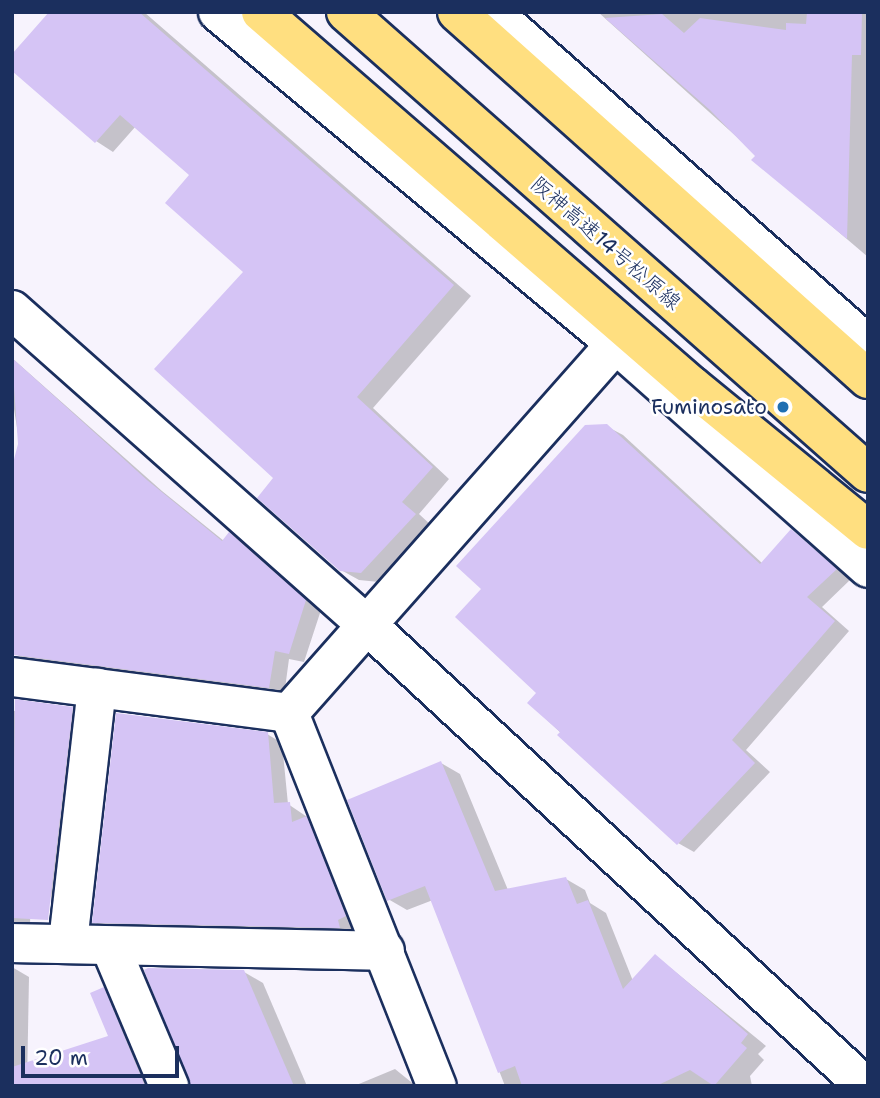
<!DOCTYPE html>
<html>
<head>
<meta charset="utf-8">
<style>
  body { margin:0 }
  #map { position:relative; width:880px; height:1098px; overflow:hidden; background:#f7f3fd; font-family:"Shantell Sans","Klee One",sans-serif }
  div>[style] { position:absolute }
  .shadow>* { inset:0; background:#0003 }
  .building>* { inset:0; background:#d5c4f5 }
  .roads { filter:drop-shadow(2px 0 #1b2f5e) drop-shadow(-2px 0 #1b2f5e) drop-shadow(0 2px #1b2f5e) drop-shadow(0 -2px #1b2f5e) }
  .minor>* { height:38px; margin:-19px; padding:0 19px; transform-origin:19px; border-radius:19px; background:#fff }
  .highway>* { height:38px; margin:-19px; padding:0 19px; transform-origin:19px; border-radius:19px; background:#ffdf80 }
  .dots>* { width:19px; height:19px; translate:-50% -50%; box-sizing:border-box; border:4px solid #fff; border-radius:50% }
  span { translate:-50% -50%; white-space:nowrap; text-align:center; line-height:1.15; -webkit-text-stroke:5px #fff; paint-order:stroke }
  .street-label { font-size:21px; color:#1b2f5e }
  .poi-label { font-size:21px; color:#1b2f5e }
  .right { translate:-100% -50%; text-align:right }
  .frame { position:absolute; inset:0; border:14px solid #1b2f5e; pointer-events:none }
  .scale { position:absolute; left:21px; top:1046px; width:158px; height:32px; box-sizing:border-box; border:4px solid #1b2f5e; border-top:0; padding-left:9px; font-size:21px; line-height:24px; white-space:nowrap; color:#1b2f5e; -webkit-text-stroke:5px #fff; paint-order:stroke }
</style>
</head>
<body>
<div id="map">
  <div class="shadow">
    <div style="clip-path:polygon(51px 12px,144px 12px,471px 296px,373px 408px,449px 479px,419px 514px,432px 526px,379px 582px,359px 580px,341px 570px,275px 478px,246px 272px,192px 175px,136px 126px,113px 152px,96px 141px)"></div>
    <div style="clip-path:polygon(598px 12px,868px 12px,868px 257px,754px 160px,758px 156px)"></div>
    <div style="clip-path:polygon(12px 358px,162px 491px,224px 541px,230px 534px,244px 543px,321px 610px,304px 662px,289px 659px,284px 696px,31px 663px,16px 654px,12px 477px,32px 519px,12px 397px)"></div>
    <div style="clip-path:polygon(606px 426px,623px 435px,762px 563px,791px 531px,851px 579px,822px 607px,849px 631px,746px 750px,770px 772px,694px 852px,678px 843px,529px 703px,538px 693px,484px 589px)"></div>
    <div style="clip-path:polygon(72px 709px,91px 720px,69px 910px,52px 900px,31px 851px,30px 932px,12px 942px,12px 711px)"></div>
    <div style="clip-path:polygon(267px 734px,282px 743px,288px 804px,322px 827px,360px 925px,352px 928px,354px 936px,109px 931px,94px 922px)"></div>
    <div style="clip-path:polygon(441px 763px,460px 774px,508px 890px,566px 879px,585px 890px,590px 903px,606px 913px,633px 981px,656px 956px,766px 1046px,758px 1054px,764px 1060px,750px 1076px,752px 1086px,505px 1086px,433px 900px,407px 910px,388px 899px)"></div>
    <div style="clip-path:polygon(12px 967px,29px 977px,27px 1086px,12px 1086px)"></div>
    <div style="clip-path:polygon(244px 972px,263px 983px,307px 1086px,193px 1086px)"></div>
    <div style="clip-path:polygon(103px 989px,119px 998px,157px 1086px,85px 1086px,110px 1037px)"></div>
    <div style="clip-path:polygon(395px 1069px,416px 1086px,354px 1086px)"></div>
  </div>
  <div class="building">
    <div style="clip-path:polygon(49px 12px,139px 12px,454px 285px,357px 397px,433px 467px,402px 502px,416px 514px,361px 573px,340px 571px,257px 498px,273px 478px,154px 369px,243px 272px,165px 203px,189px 175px,120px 115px,95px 143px,12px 71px,12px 54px)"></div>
    <div style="clip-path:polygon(807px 12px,862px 12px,861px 55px,852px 55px,847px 239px,751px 160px,755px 156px,710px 110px,605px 18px,662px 14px,684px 33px,700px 18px,786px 30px,786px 23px,806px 24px)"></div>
    <div style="clip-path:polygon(12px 358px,147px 480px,222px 541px,229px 532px,306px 600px,289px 654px,275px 651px,269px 688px,14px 655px,12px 467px,18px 444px)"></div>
    <div style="clip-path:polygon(607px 424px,760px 564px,791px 529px,837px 569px,807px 597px,835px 621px,732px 740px,755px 763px,677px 845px,557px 735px,560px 732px,527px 703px,536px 693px,455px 617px,481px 589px,456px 566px,585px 425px)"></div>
    <div style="clip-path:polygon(15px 699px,73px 707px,48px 920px,12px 918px)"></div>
    <div style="clip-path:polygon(116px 713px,268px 732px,274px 803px,290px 802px,292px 822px,307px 816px,346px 916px,338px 920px,340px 928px,92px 923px)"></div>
    <div style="clip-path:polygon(441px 761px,495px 891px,566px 877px,577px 904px,588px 900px,623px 989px,655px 954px,748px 1034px,741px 1043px,747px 1048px,714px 1086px,690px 1070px,656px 1086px,522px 1086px,515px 1066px,498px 1073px,425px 886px,387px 901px,347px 800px)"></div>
    <div style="clip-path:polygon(148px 968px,244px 970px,294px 1086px,190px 1086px,144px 970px)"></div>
    <div style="clip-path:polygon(104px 987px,145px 1086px,12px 1086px,12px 1067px,108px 1036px,90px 993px)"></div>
  </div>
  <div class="roads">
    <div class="minor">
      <div style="left:218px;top:12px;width:518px;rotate:39.83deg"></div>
      <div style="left:616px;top:344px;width:337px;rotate:41.6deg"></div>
      <div style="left:492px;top:12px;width:502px;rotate:41.53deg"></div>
      <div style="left:12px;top:310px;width:472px;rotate:41.6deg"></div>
      <div style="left:365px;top:623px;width:681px;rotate:42.8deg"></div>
      <div style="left:12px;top:677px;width:279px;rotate:7.4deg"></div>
      <div style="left:289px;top:713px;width:493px;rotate:-48.5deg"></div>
      <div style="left:289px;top:713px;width:401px;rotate:68.4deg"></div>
      <div style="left:68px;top:942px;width:256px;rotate:-83.5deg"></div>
      <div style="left:12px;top:943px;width:373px;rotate:1.2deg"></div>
      <div style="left:110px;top:946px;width:152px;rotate:67.1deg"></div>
    </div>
    <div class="highway">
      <div style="left:261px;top:12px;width:571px;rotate:40.95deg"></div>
      <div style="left:692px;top:386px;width:227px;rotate:39.3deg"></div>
      <div style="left:346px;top:12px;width:696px;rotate:41.45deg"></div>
      <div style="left:457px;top:12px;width:551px;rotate:41.76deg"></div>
    </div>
  </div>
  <div class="dots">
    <div style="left:783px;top:407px;background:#1f6fb2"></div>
  </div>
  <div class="street-label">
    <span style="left:606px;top:243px;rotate:41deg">阪神高速14号松原線</span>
  </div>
  <div class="poi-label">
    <span class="right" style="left:767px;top:407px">Fuminosato</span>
  </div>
  <div class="frame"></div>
  <div class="scale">20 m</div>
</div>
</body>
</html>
